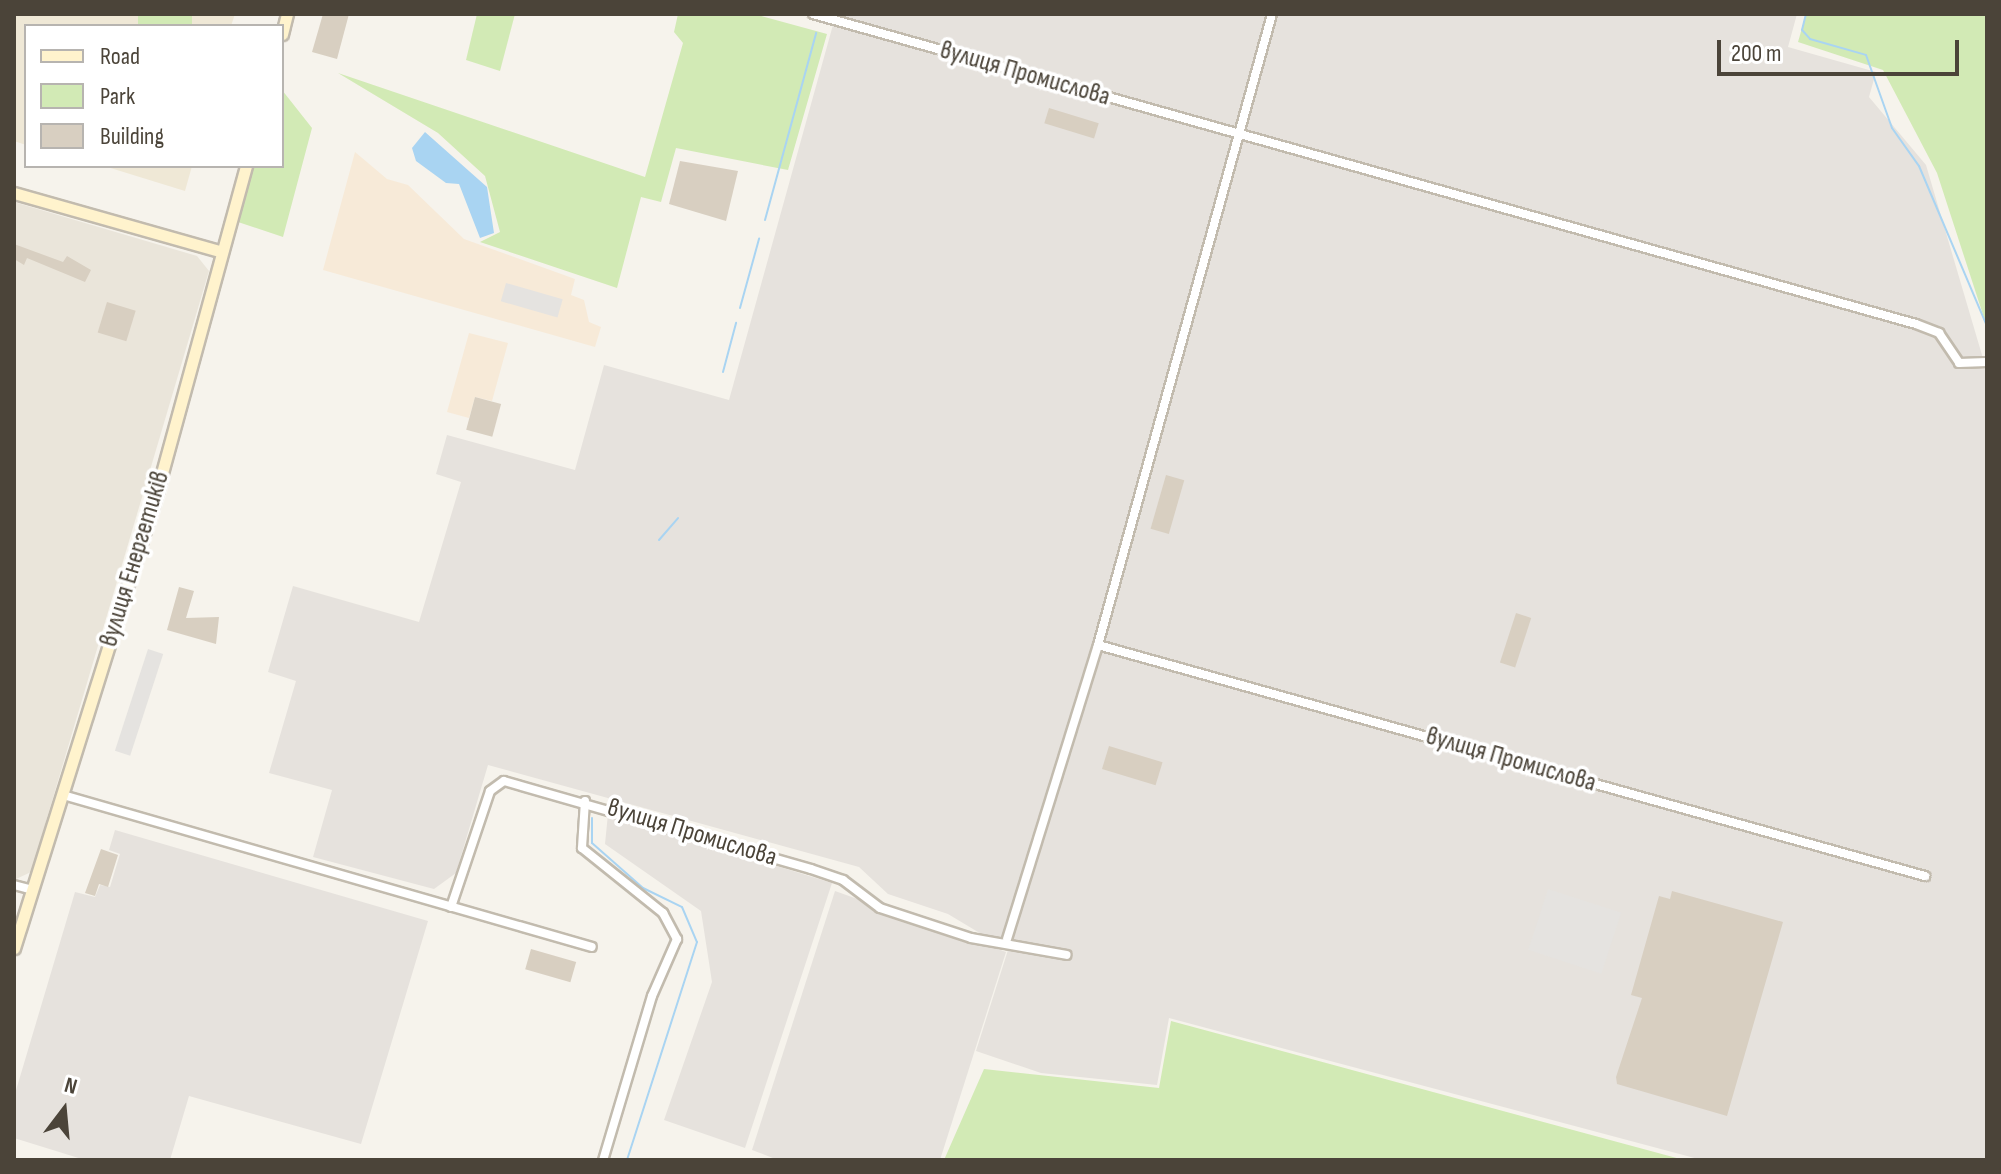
<!DOCTYPE html>
<html>
<head>
<meta charset="utf-8">
<style>
  body { margin:0 }
  #map { position:relative; width:2001px; height:1174px; overflow:hidden; background:#f6f3ec; font-family:"Sofia Sans Condensed",sans-serif }
  div>[style] { position:absolute }
  .residential>* { inset:0; background:#eae5da }
  .commercial>* { inset:0; background:#f7ead8 }
  .industrial>* { inset:0; background:#e6e2dd }
  .education>* { inset:0; background:#efe8d6 }
  .green>* { inset:0; background:#d2eab5; transform-origin:0 0 }
  .parking>* { inset:0; background:#e5e3e0; transform-origin:0 0 }
  .water>* { inset:0; background:#a9d4f2 }
  .stream>* { height:2px; margin:-1px; padding:0 1px; transform-origin:1px; border-radius:1px; background:#a9d4f2 }
  .building>* { inset:0; background:#d8cfc1; transform-origin:0 0 }
  .roads { filter:drop-shadow(2px 0 #c2bbae) drop-shadow(-2px 0 #c2bbae) drop-shadow(0 2px #c2bbae) drop-shadow(0 -2px #c2bbae) }
  .street>* { height:8px; margin:-4px; padding:0 4px; transform-origin:4px; border-radius:4px; background:#fff }
  .secondary>* { height:11px; margin:-5.5px; padding:0 5.5px; transform-origin:5.5px; border-radius:5.5px; background:#fff3cd }
  span { translate:-50% -50%; white-space:nowrap; text-align:center; line-height:1.15; -webkit-text-stroke:7px #fff; paint-order:stroke }
  .street-label { font-size:26px; color:#4b4439 }
  .frame { position:absolute; inset:0; border:16px solid #4b4439; pointer-events:none }
  .legend { position:absolute; left:24px; top:24px; width:260px; height:144px; box-sizing:border-box; background:#fff; border:2px solid #b7b4b0; margin:0; padding:10px 14px; list-style:none; font-size:24px; color:#4b4439 }
  .legend li { display:flex; align-items:center; gap:16px; height:40px }
  .legend b { width:40px; border:2px solid #b7b4b0 }
  .north { position:absolute; left:24px; top:1070px; width:80px; height:80px; -webkit-text-stroke:6px #fff; paint-order:stroke; rotate:16deg; font-size:22px; font-weight:700; line-height:32px; text-align:center; color:#4b4439 }
  .north::after { content:''; display:block; margin:auto; width:28px; height:36px; background:#4b4439; clip-path:polygon(50% 0,100% 100%,50% 72%,0 100%) }
  .scale { position:absolute; left:1717px; top:40px; width:242px; height:36px; box-sizing:border-box; border:4px solid #4b4439; border-top:0; padding-left:10px; font-size:24px; line-height:28px; white-space:nowrap; color:#4b4439; -webkit-text-stroke:6px #fff; paint-order:stroke }
</style>
</head>
<body>
<div id="map">
  <div class="residential">
    <div style="clip-path:polygon(14px 202px,197px 256px,209px 271px,31px 872px,14px 880px)"></div>
  </div>
  <div class="commercial">
    <div style="clip-path:polygon(355px 152px,387px 179px,408px 185px,464px 239px,575px 279px,571px 295px,584px 300px,589px 322px,601px 327px,595px 347px,323px 270px)"></div>
    <div style="clip-path:polygon(469px 333px,508px 343px,492px 401px,475px 397px,469px 418px,447px 412px)"></div>
  </div>
  <div class="industrial">
    <div style="clip-path:polygon(836px 14px,1797px 14px,1788px 47px,1876px 72px,1869px 97px,1926px 165px,1987px 372px,1987px 1160px,1702px 1160px,1169px 1018px,1157px 1085px,1041px 1073px,976px 1051px,1008px 950px,948px 914px,888px 894px,859px 867px,488px 765px,456px 873px,434px 889px,313px 857px,332px 790px,269px 773px,296px 681px,268px 672px,293px 586px,419px 622px,461px 482px,436px 474px,447px 435px,575px 470px,604px 365px,729px 400px)"></div>
    <div style="clip-path:polygon(608px 814px,832px 883px,745px 1148px,664px 1120px,712px 982px,701px 911px,605px 844px)"></div>
    <div style="clip-path:polygon(115px 830px,428px 921px,361px 1144px,189px 1096px,170px 1160px,85px 1160px,14px 1138px,14px 1097px,75px 892px,95px 897px,100px 885px,110px 887px,120px 854px,109px 850px)"></div>
    <div style="clip-path:polygon(835px 891px,1006px 952px,940px 1160px,778px 1160px,752px 1150px)"></div>
  </div>
  <div class="education">
    <div style="clip-path:polygon(14px 14px,235px 14px,231px 26px,26px 26px,26px 145px,14px 141px)"></div>
    <div style="clip-path:polygon(104px 166px,192px 166px,185px 191px)"></div>
  </div>
  <div class="green">
    <div style="left:138px;top:14px;width:54px;height:13px"></div>
    <div style="clip-path:polygon(477px 14px,515px 14px,500px 71px,466px 60px)"></div>
    <div style="clip-path:polygon(678px 14px,754px 14px,827px 34px,788px 170px,676px 148px,661px 202px,641px 197px,617px 288px,480px 242px,500px 232px,485px 176px,438px 133px,338px 73px,645px 177px,683px 43px,674px 32px)"></div>
    <div style="clip-path:polygon(1806px 14px,1987px 14px,1987px 327px,1937px 173px,1883px 70px,1798px 42px)"></div>
    <div style="clip-path:polygon(282px 90px,312px 128px,283px 237px,238px 222px,253px 166px,282px 166px)"></div>
    <div style="clip-path:polygon(1171px 1021px,1684px 1160px,944px 1160px,984px 1069px,1159px 1088px)"></div>
  </div>
  <div class="parking">
    <div style="left:506px;top:283px;width:59px;height:19px;rotate:16deg"></div>
    <div style="left:148px;top:649px;width:16px;height:107px;rotate:18deg"></div>
    <div style="left:1548px;top:889px;width:77px;height:64px;rotate:18deg"></div>
  </div>
  <div class="water">
    <div style="clip-path:polygon(425px 132px,487px 187px,494px 233px,480px 238px,459px 184px,446px 183px,416px 161px,412px 148px)"></div>
  </div>
  <div class="stream">
    <div style="left:1806px;top:14px;width:16px;rotate:104deg"></div>
    <div style="left:1802px;top:30px;width:12px;rotate:48deg"></div>
    <div style="left:1810px;top:39px;width:58px;rotate:15.9deg"></div>
    <div style="left:1866px;top:55px;width:77px;rotate:70.4deg"></div>
    <div style="left:1892px;top:128px;width:47px;rotate:54.6deg"></div>
    <div style="left:1919px;top:166px;width:174px;rotate:67deg"></div>
    <div style="left:765px;top:220px;width:194px;rotate:-74.7deg"></div>
    <div style="left:740px;top:308px;width:72px;rotate:-74.6deg"></div>
    <div style="left:723px;top:372px;width:51px;rotate:-75.1deg"></div>
    <div style="left:659px;top:540px;width:29px;rotate:-49deg"></div>
    <div style="left:592px;top:818px;width:25px;rotate:90deg"></div>
    <div style="left:592px;top:843px;width:68px;rotate:41.4deg"></div>
    <div style="left:643px;top:888px;width:43px;rotate:26deg"></div>
    <div style="left:682px;top:907px;width:38px;rotate:67deg"></div>
    <div style="left:697px;top:942px;width:229px;rotate:107.8deg"></div>
  </div>
  <div class="building">
    <div style="clip-path:polygon(323px 14px,349px 14px,337px 59px,312px 52px)"></div>
    <div style="left:1049px;top:108px;width:52px;height:16px;rotate:17deg"></div>
    <div style="clip-path:polygon(680px 161px,738px 171px,726px 221px,669px 204px)"></div>
    <div style="clip-path:polygon(14px 244px,63px 262px,67px 256px,91px 270px,85px 282px,27px 258px,24px 265px,14px 259px)"></div>
    <div style="left:107px;top:302px;width:30px;height:32px;rotate:17deg"></div>
    <div style="left:475px;top:397px;width:27px;height:34px;rotate:15deg"></div>
    <div style="left:1166px;top:475px;width:19px;height:56px;rotate:16deg"></div>
    <div style="clip-path:polygon(179px 587px,194px 591px,186px 618px,219px 617px,216px 644px,167px 630px)"></div>
    <div style="left:1516px;top:613px;width:16px;height:52px;rotate:18deg"></div>
    <div style="left:1109px;top:746px;width:56px;height:24px;rotate:17deg"></div>
    <div style="clip-path:polygon(101px 849px,118px 855px,108px 887px,99px 884px,95px 896px,85px 893px)"></div>
    <div style="clip-path:polygon(1672px 891px,1783px 922px,1727px 1116px,1617px 1084px,1616px 1077px,1642px 998px,1631px 995px,1659px 896px,1670px 899px)"></div>
    <div style="left:531px;top:949px;width:47px;height:21px;rotate:16deg"></div>
  </div>
  <div class="roads">
    <div class="street">
      <div style="left:813px;top:14px;width:1146px;rotate:15.7deg"></div>
      <div style="left:1916px;top:324px;width:25px;rotate:21deg"></div>
      <div style="left:1939px;top:333px;width:36px;rotate:56deg"></div>
      <div style="left:1959px;top:363px;width:28px;rotate:-2deg"></div>
      <div style="left:1098px;top:645px;width:655px;rotate:-74.58deg"></div>
      <div style="left:63px;top:795px;width:550px;rotate:16.03deg"></div>
      <div style="left:585px;top:801px;width:47px;rotate:93.7deg"></div>
      <div style="left:582px;top:848px;width:104px;rotate:38.7deg"></div>
      <div style="left:663px;top:913px;width:30px;rotate:62deg"></div>
      <div style="left:677px;top:939px;width:62px;rotate:113.7deg"></div>
      <div style="left:652px;top:996px;width:171px;rotate:106.6deg"></div>
      <div style="left:14px;top:885px;width:20px;rotate:15deg"></div>
      <div style="left:451px;top:907px;width:122px;rotate:-71.4deg"></div>
      <div style="left:490px;top:791px;width:17px;rotate:-36deg"></div>
      <div style="left:504px;top:781px;width:319px;rotate:16deg"></div>
      <div style="left:811px;top:869px;width:34px;rotate:19deg"></div>
      <div style="left:843px;top:880px;width:46px;rotate:37.1deg"></div>
      <div style="left:880px;top:908px;width:96px;rotate:18.2deg"></div>
      <div style="left:971px;top:938px;width:97px;rotate:10deg"></div>
      <div style="left:1007px;top:939px;width:308px;rotate:-72.8deg"></div>
      <div style="left:1098px;top:645px;width:859px;rotate:15.61deg"></div>
    </div>
    <div class="secondary">
      <div style="left:282px;top:34px;width:21px;rotate:-76deg"></div>
      <div style="left:14px;top:193px;width:216px;rotate:15.8deg"></div>
      <div style="left:14px;top:948px;width:486px;rotate:-72.6deg"></div>
      <div style="left:159px;top:484px;width:330px;rotate:-74.7deg"></div>
    </div>
  </div>
  <div class="street-label">
    <span style="left:1025px;top:74px;rotate:16deg">вулиця Промислова</span>
    <span style="left:135px;top:559px;rotate:-73deg">вулиця Енергетиків</span>
    <span style="left:1511px;top:760px;rotate:16deg">вулиця Промислова</span>
    <span style="left:692px;top:833px;rotate:17deg">вулиця Промислова</span>
  </div>
  <div class="frame"></div>
  <ul class="legend">
  <li><b style="height:10px;background:#fff3cd"></b>Road</li>
  <li><b style="height:22px;background:#d2eab5"></b>Park</li>
  <li><b style="height:22px;background:#d8cfc1"></b>Building</li>
  </ul>
  <div class="north">N</div>
  <div class="scale">200 m</div>
</div>
</body>
</html>
